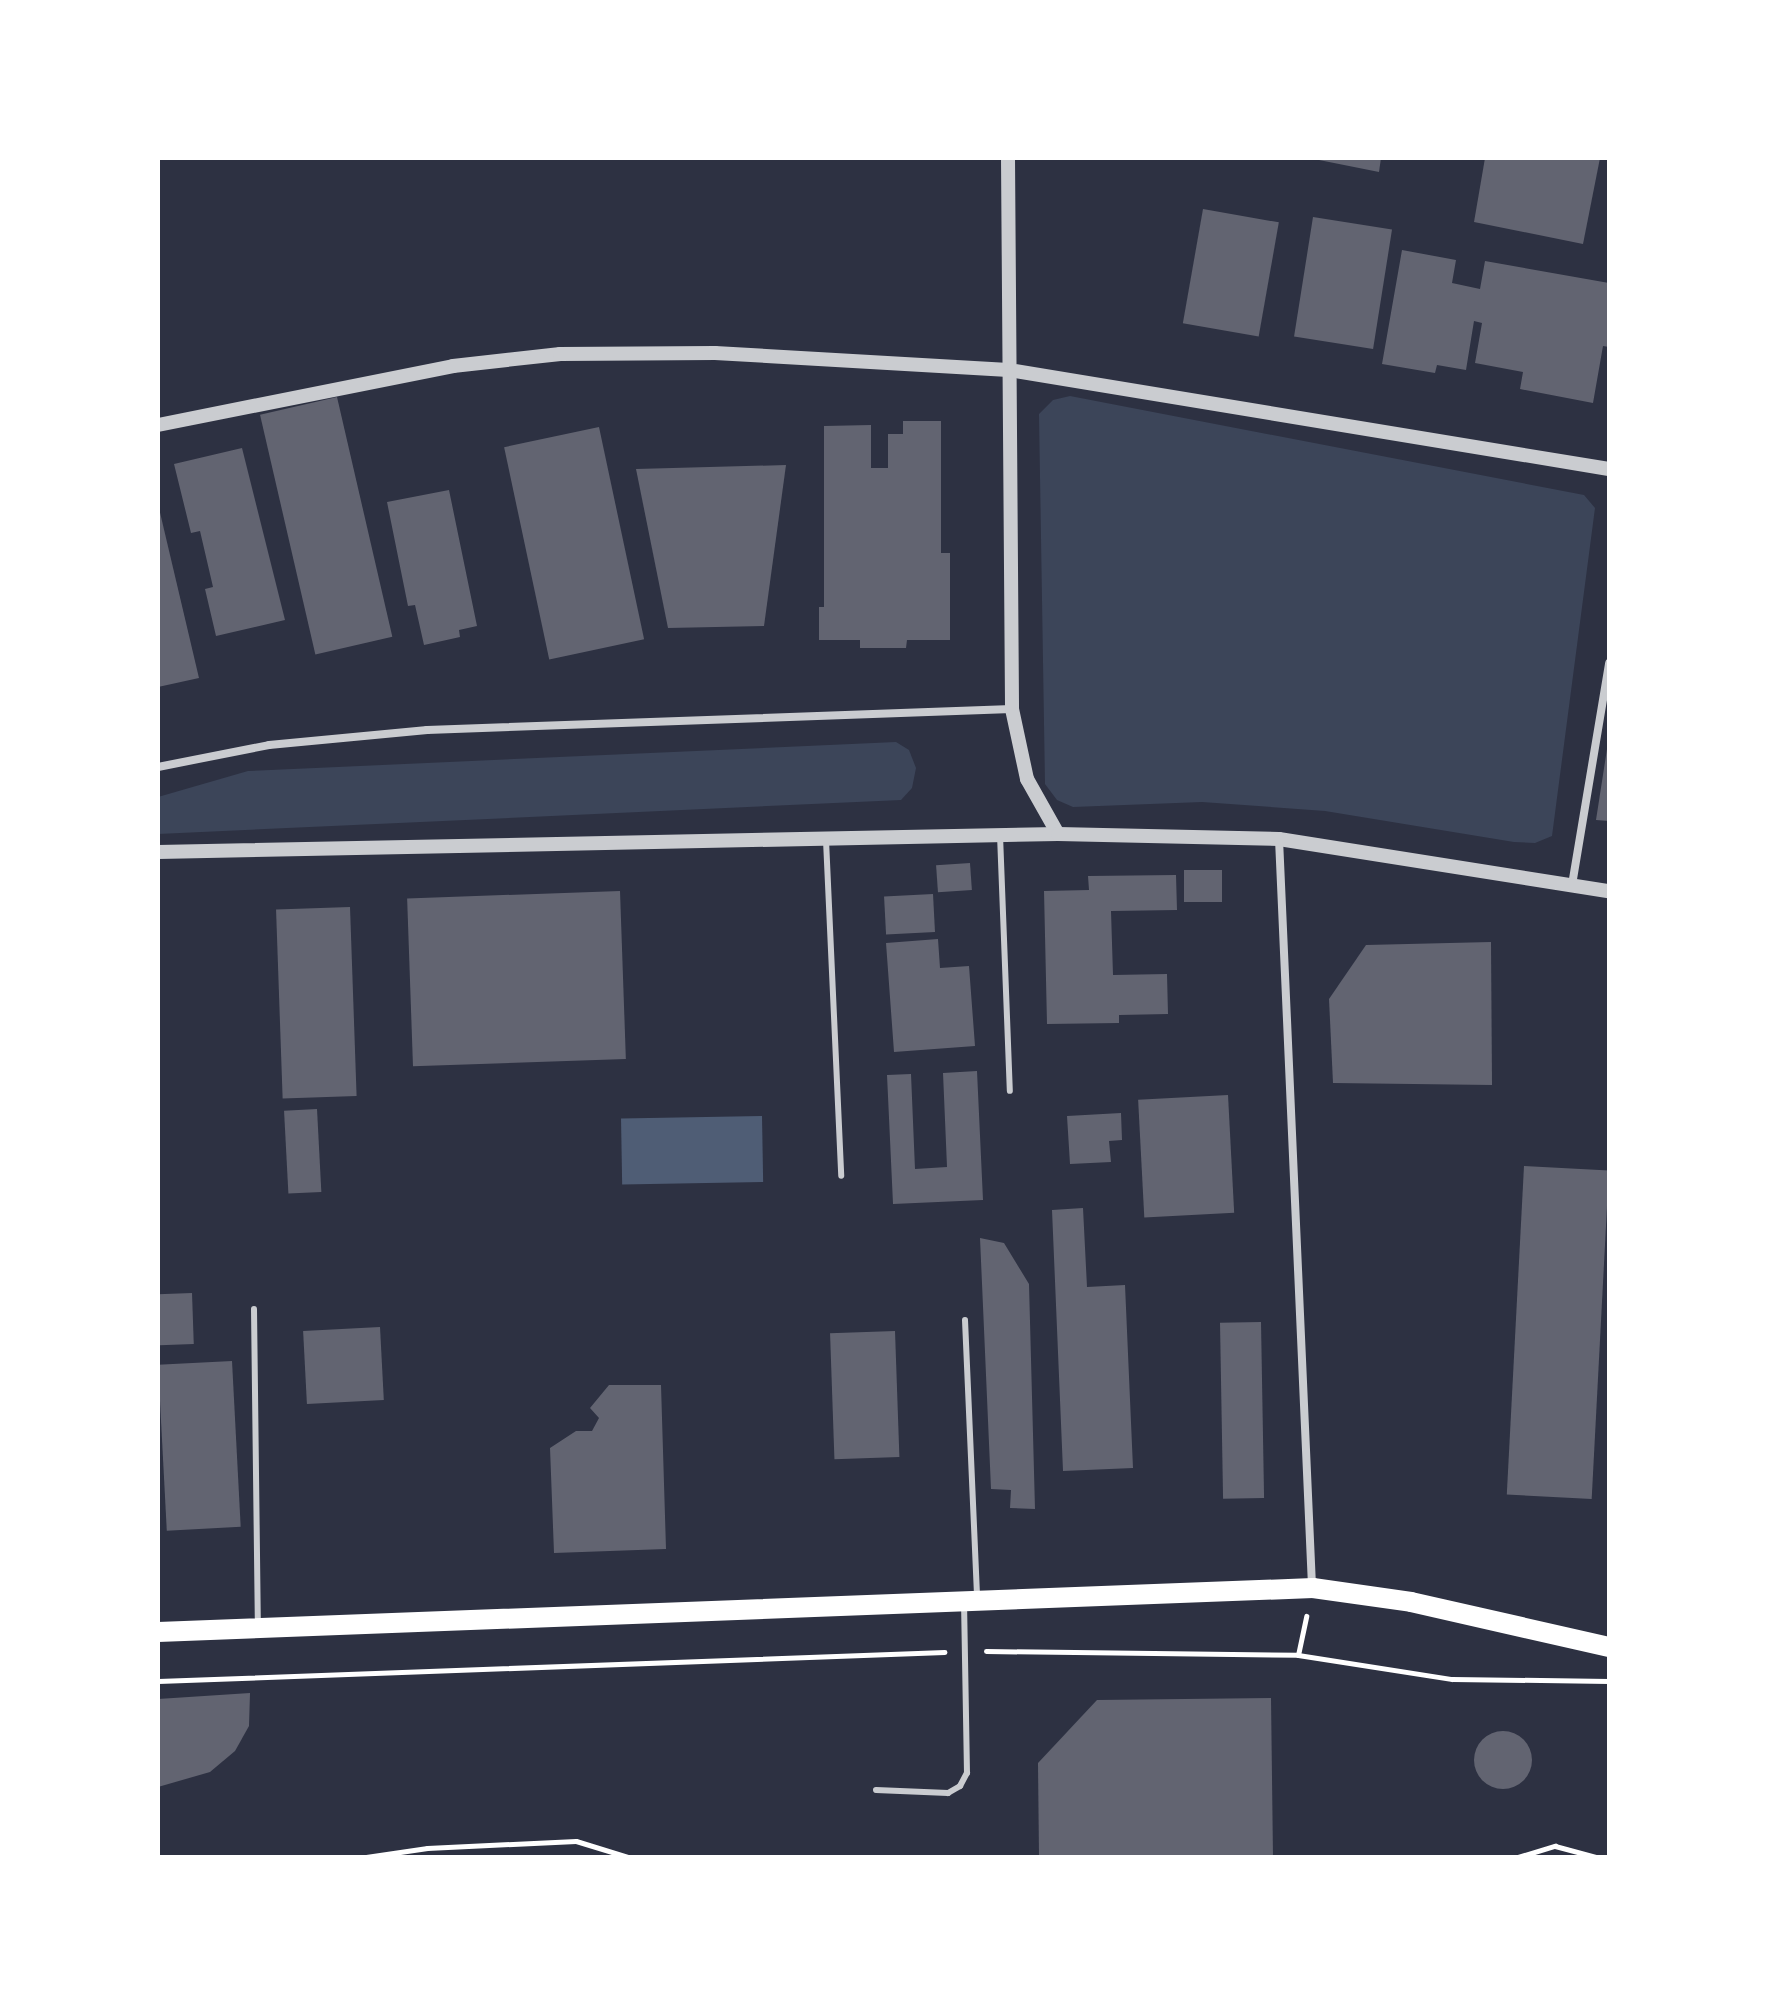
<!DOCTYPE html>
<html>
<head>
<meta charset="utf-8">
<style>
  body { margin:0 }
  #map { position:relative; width:1767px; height:2015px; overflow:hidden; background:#2d3142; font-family:Karla,sans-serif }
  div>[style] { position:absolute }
  .green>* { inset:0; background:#3c4559 }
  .water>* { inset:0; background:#4f5d75; transform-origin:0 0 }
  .building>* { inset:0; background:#626471; transform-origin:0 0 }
  .round { border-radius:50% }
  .path>* { height:5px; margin:-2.5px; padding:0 2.5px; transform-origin:2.5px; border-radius:2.5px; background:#fff }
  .service>* { height:6px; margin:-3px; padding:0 3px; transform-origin:3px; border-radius:3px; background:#caccd0 }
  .minor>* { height:8px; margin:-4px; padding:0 4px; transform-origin:4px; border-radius:4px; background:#caccd0 }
  .tertiary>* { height:14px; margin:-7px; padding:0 7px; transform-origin:7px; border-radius:7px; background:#caccd0 }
  .primary>* { height:20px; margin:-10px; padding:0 10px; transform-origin:10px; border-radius:10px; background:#fff }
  span { translate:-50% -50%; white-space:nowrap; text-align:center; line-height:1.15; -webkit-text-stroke:6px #fff; paint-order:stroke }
  .frame { position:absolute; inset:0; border:160px solid #fff; pointer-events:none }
</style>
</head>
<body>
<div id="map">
  <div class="green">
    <div style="clip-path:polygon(1070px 396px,1584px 495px,1595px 508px,1552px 836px,1535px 843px,1514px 842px,1325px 811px,1202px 802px,1073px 807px,1057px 800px,1045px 784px,1039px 414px,1053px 400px)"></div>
    <div style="clip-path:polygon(896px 742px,909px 750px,916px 768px,912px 788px,901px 800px,158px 834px,158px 797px,248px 771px)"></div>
  </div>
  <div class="water">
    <div style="left:762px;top:1116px;width:66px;height:141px;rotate:89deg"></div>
  </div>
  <div class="building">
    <div style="clip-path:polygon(1309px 158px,1381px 158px,1379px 172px)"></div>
    <div style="clip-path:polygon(1485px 158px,1600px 158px,1583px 244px,1474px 222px)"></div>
    <div style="left:1203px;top:209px;width:77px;height:116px;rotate:10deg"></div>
    <div style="left:1313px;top:217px;width:80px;height:121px;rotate:9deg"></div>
    <div style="clip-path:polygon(1402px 250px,1456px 260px,1452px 283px,1480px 289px,1485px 261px,1609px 283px,1609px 347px,1603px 346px,1593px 403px,1520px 389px,1523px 372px,1475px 363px,1482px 323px,1474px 321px,1466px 370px,1437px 365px,1435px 373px,1382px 364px)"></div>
    <div style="left:337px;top:397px;width:246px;height:79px;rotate:77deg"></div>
    <div style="clip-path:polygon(903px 421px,941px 421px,941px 553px,950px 553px,950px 640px,907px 640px,906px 648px,860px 648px,860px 640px,819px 640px,819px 607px,824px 607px,824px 426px,871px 425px,871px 468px,888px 468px,888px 434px,903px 434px)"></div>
    <div style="left:599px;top:427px;width:217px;height:97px;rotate:78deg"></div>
    <div style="clip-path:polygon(242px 448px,285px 620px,216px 636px,205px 589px,213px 587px,200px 531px,191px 533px,174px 464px)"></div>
    <div style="clip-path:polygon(786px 465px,764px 626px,668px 628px,636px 469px)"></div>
    <div style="clip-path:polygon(449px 490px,477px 626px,459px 630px,460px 637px,424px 645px,415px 605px,408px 606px,387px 502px)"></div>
    <div style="clip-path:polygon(158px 504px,199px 678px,158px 687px)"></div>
    <div style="clip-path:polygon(1607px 749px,1609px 749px,1609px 821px,1596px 820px)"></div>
    <div style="left:970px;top:863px;width:27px;height:34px;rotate:86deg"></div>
    <div style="left:1184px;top:870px;width:38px;height:32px"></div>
    <div style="clip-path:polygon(1176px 875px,1177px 910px,1111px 911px,1113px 975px,1167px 974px,1168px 1014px,1119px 1015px,1119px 1023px,1047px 1024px,1044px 891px,1089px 890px,1088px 876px)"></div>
    <div style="left:620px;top:891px;width:168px;height:213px;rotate:88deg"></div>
    <div style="left:933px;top:894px;width:38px;height:49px;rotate:87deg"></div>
    <div style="left:350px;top:907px;width:189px;height:74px;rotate:88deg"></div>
    <div style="clip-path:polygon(938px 939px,940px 968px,969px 966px,975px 1046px,894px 1052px,886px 943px)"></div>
    <div style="clip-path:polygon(1491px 942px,1492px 1085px,1333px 1083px,1329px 999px,1366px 945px)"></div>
    <div style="clip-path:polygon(977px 1071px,983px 1200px,893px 1204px,887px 1075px,911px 1074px,915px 1169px,947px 1167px,943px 1073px)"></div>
    <div style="left:1228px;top:1095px;width:118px;height:90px;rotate:87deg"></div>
    <div style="left:317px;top:1109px;width:83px;height:33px;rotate:87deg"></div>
    <div style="clip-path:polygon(1121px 1113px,1122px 1140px,1109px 1141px,1111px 1162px,1070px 1164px,1067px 1116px)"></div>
    <div style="left:1524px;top:1166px;width:85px;height:329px;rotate:3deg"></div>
    <div style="clip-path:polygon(1083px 1208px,1087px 1287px,1125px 1285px,1133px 1468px,1063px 1471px,1052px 1210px)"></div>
    <div style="clip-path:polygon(980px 1238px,1004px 1243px,1029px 1284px,1035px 1509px,1010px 1508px,1011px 1490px,991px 1489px)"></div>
    <div style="left:192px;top:1293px;width:51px;height:34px;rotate:88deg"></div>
    <div style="left:1261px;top:1322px;width:176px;height:41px;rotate:89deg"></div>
    <div style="left:380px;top:1327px;width:73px;height:77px;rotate:87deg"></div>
    <div style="left:895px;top:1331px;width:126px;height:65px;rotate:88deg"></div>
    <div style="left:232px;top:1361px;width:166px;height:74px;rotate:87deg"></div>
    <div style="clip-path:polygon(609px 1385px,661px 1385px,666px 1549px,554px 1553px,550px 1448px,576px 1431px,592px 1431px,599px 1418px,590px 1408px)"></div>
    <div style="clip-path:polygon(250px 1693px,249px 1726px,235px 1751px,210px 1772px,158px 1787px,158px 1699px)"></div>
    <div style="clip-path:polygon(1271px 1698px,1273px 1857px,1039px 1857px,1038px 1763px,1097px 1700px)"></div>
    <div class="round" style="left:1474px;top:1731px;width:58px;height:58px"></div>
  </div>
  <div class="path">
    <div style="left:986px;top:1651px;width:312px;rotate:0.7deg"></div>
    <div style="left:1298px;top:1655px;width:156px;rotate:8.9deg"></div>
    <div style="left:1452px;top:1679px;width:157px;rotate:0.7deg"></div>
    <div style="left:1298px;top:1655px;width:40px;rotate:-78deg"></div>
    <div style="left:158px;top:1681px;width:787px;rotate:-2.11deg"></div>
    <div style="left:366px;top:1857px;width:62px;rotate:-8.4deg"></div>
    <div style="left:427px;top:1848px;width:149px;rotate:-2.7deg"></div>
    <div style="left:576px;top:1841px;width:54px;rotate:17.1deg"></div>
    <div style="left:1518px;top:1857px;width:39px;rotate:-17deg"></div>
    <div style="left:1555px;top:1846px;width:42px;rotate:15deg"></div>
  </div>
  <div class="service">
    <div style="left:1000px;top:835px;width:256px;rotate:87.8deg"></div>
    <div style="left:826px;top:840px;width:336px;rotate:87.4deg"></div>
    <div style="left:254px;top:1309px;width:316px;rotate:89.3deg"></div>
    <div style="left:965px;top:1320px;width:276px;rotate:87.5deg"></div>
    <div style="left:876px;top:1790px;width:72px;rotate:2.4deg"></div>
    <div style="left:948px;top:1793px;width:14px;rotate:-30deg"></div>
    <div style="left:960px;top:1786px;width:15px;rotate:-62deg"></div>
    <div style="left:967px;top:1773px;width:168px;rotate:-91deg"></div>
  </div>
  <div class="minor">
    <div style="left:158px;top:767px;width:113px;rotate:-11.2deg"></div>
    <div style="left:269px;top:745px;width:159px;rotate:-5.4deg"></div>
    <div style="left:427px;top:730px;width:585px;rotate:-2.06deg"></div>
    <div style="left:1279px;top:839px;width:748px;rotate:87.47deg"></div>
    <div style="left:1572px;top:885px;width:225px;rotate:-80.5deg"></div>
  </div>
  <div class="tertiary">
    <div style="left:1008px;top:158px;width:551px;rotate:89.58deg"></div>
    <div style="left:1012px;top:709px;width:72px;rotate:77.9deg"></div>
    <div style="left:1027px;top:779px;width:63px;rotate:60.6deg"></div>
    <div style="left:158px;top:425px;width:301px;rotate:-11.3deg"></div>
    <div style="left:453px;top:366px;width:108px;rotate:-6.4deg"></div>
    <div style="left:560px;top:354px;width:155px;rotate:-0.4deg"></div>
    <div style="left:715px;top:353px;width:294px;rotate:3.3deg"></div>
    <div style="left:1009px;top:370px;width:608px;rotate:9.37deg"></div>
    <div style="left:158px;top:852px;width:900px;rotate:-1.15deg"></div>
    <div style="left:1058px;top:834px;width:221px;rotate:1.3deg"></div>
    <div style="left:1279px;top:839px;width:334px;rotate:9deg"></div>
  </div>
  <div class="primary">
    <div style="left:158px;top:1632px;width:1156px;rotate:-2.18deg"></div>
    <div style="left:1313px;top:1588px;width:99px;rotate:8.1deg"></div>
    <div style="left:1411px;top:1602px;width:203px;rotate:12.8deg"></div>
  </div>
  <div class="frame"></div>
</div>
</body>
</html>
